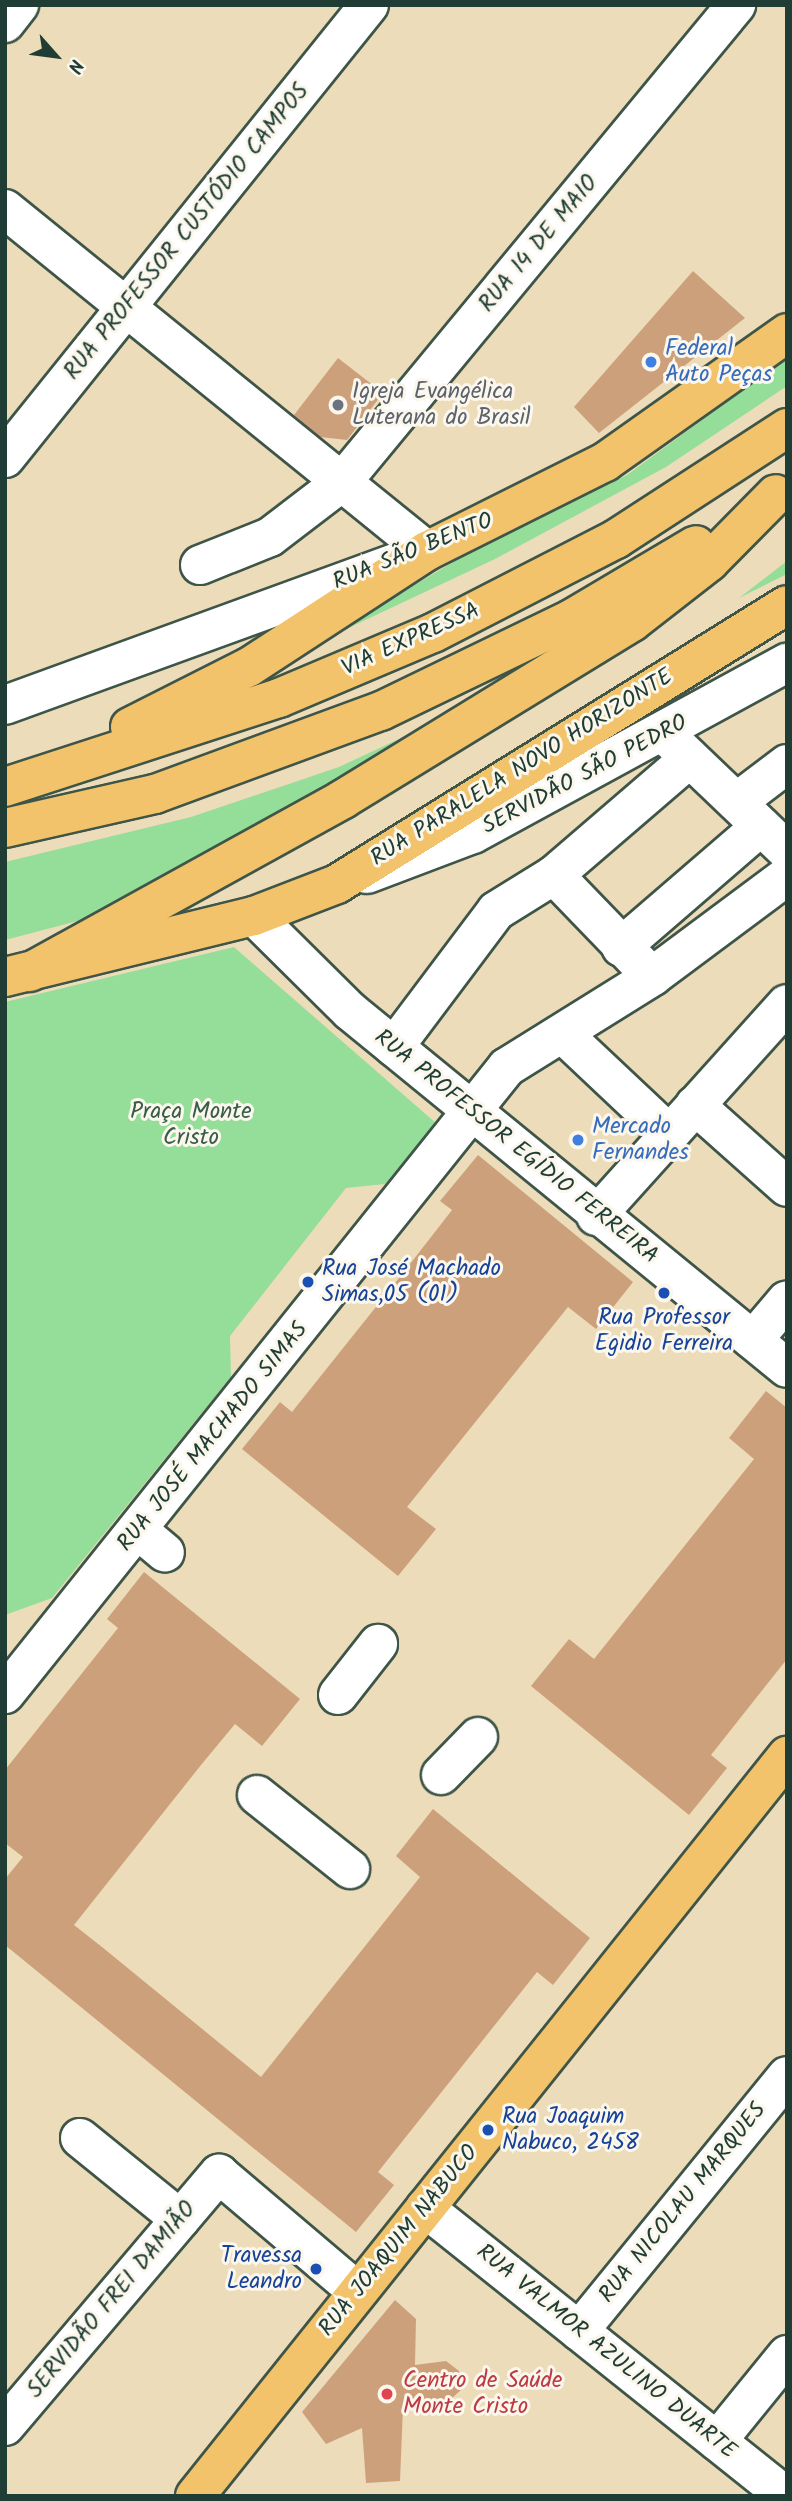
<!DOCTYPE html>
<html>
<head>
<meta charset="utf-8">
<style>
  body { margin:0 }
  #map { position:relative; width:792px; height:2501px; overflow:hidden; background:#eddcb9; font-family:Kalam,sans-serif }
  div>[style] { position:absolute }
  .green>* { inset:0; background:#95de99 }
  .building>* { inset:0; background:#cda07c }
  .roads { filter:drop-shadow(2px 0 #3e5548) drop-shadow(-2px 0 #3e5548) drop-shadow(0 2px #3e5548) drop-shadow(0 -2px #3e5548) }
  .minor>* { height:38px; margin:-19px; padding:0 19px; transform-origin:19px; border-radius:19px; background:#fff }
  .major>* { height:38px; margin:-19px; padding:0 19px; transform-origin:19px; border-radius:19px; background:#f2c36a }
  .highway>* { height:38px; margin:-19px; padding:0 19px; transform-origin:19px; border-radius:19px; background:#f2c36a }
  .dots>* { width:19px; height:19px; translate:-50% -50%; box-sizing:border-box; border:4px solid #fbf7ec; border-radius:50% }
  span { translate:-50% -50%; white-space:nowrap; text-align:center; line-height:1.15; -webkit-text-stroke:6px #fbf7ec; paint-order:stroke }
  .street-label { font-size:23px; color:#1f3d34 }
  .shop-label { font-size:23px; color:#366cbe }
  .left { translate:0 -50%; text-align:left }
  .worship-label { font-size:23px; color:#5b616d }
  .park-label { font-size:23px; color:#375d48 }
  .transit-label { font-size:23px; color:#164399 }
  .right { translate:-100% -50%; text-align:right }
  .health-label { font-size:23px; color:#be3a42 }
  .frame { position:absolute; inset:0; border:7px solid #1f3d34; pointer-events:none }
  .north { position:absolute; left:21px; top:21px; width:70px; height:70px; -webkit-text-stroke:5px #fbf7ec; paint-order:stroke; rotate:118deg; font-size:19px; font-weight:700; line-height:28px; text-align:center; color:#1f3d34 }
  .north::after { content:''; display:block; margin:auto; width:24px; height:32px; background:#1f3d34; clip-path:polygon(50% 0,100% 100%,50% 72%,0 100%) }
</style>
</head>
<body>
<div id="map">
  <div class="green">
    <div style="clip-path:polygon(787px 358px,787px 386px,666px 467px,495px 559px,325px 639px,463px 556px,627px 475px)"></div>
    <div style="clip-path:polygon(787px 561px,787px 574px,739px 598px)"></div>
    <div style="clip-path:polygon(495px 694px,89px 918px,5px 940px,5px 862px,191px 817px,339px 767px)"></div>
    <div style="clip-path:polygon(234px 947px,437px 1124px,385px 1184px,346px 1188px,230px 1336px,231px 1377px,52px 1598px,5px 1615px,5px 1002px)"></div>
  </div>
  <div class="building">
    <div style="clip-path:polygon(693px 271px,745px 318px,599px 433px,574px 407px)"></div>
    <div style="clip-path:polygon(338px 358px,383px 393px,347px 440px,320px 437px,294px 415px)"></div>
    <div style="clip-path:polygon(478px 1155px,633px 1282px,596px 1329px,568px 1307px,407px 1507px,436px 1529px,398px 1576px,242px 1449px,280px 1402px,292px 1412px,403px 1273px,452px 1210px,440px 1201px)"></div>
    <div style="clip-path:polygon(766px 1391px,787px 1408px,787px 1659px,711px 1755px,727px 1768px,689px 1815px,531px 1686px,569px 1639px,594px 1659px,754px 1459px,729px 1438px)"></div>
    <div style="clip-path:polygon(144px 1572px,300px 1699px,262px 1746px,235px 1724px,201px 1765px,74px 1925px,102px 1947px,261px 2077px,420px 1877px,396px 1856px,433px 1809px,590px 1938px,553px 1985px,537px 1972px,405px 2138px,378px 2172px,394px 2185px,356px 2232px,5px 1945px,5px 1879px,23px 1857px,5px 1843px,5px 1770px,118px 1628px,107px 1619px)"></div>
    <div style="clip-path:polygon(395px 2300px,416px 2319px,415px 2365px,446px 2361px,459px 2371px,462px 2389px,451px 2399px,403px 2407px,400px 2481px,366px 2483px,362px 2428px,326px 2444px,302px 2412px)"></div>
  </div>
  <div class="roads">
    <div class="minor">
      <div style="left:5px;top:23px;width:23px;rotate:-52deg"></div>
      <div style="left:5px;top:209px;width:543px;rotate:39.02deg"></div>
      <div style="left:5px;top:458px;width:581px;rotate:-51.22deg"></div>
      <div style="left:200px;top:565px;width:75px;rotate:-21.8deg"></div>
      <div style="left:270px;top:537px;width:91px;rotate:-37.4deg"></div>
      <div style="left:342px;top:482px;width:619px;rotate:-50.44deg"></div>
      <div style="left:5px;top:705px;width:416px;rotate:-20deg"></div>
      <div style="left:671px;top:740px;width:161px;rotate:43.7deg"></div>
      <div style="left:737px;top:802px;width:63px;rotate:-37.2deg"></div>
      <div style="left:367px;top:874px;width:113px;rotate:-20.7deg"></div>
      <div style="left:473px;top:834px;width:358px;rotate:-28.6deg"></div>
      <div style="left:554px;top:875px;width:124px;rotate:46deg"></div>
      <div style="left:254px;top:916px;width:135px;rotate:44.7deg"></div>
      <div style="left:350px;top:1011px;width:564px;rotate:39.25deg"></div>
      <div style="left:621px;top:947px;width:185px;rotate:-40.8deg"></div>
      <div style="left:565px;top:1036px;width:141px;rotate:43.3deg"></div>
      <div style="left:394px;top:1047px;width:170px;rotate:-53.1deg"></div>
      <div style="left:496px;top:911px;width:68px;rotate:-31.8deg"></div>
      <div style="left:554px;top:875px;width:179px;rotate:-40.7deg"></div>
      <div style="left:695px;top:1105px;width:123px;rotate:41.7deg"></div>
      <div style="left:596px;top:1216px;width:285px;rotate:-48deg"></div>
      <div style="left:753px;top:1340px;width:52px;rotate:-49.6deg"></div>
      <div style="left:138px;top:1530px;width:35px;rotate:40deg"></div>
      <div style="left:5px;top:1694px;width:803px;rotate:-51.32deg"></div>
      <div style="left:507px;top:1067px;width:172px;rotate:-31.9deg"></div>
      <div style="left:653px;top:976px;width:167px;rotate:-36.7deg"></div>
      <div style="left:338px;top:1695px;width:65px;rotate:-51.9deg"></div>
      <div style="left:441px;top:1775px;width:53px;rotate:-45.8deg"></div>
      <div style="left:257px;top:1795px;width:119px;rotate:38.5deg"></div>
      <div style="left:80px;top:2138px;width:129px;rotate:39deg"></div>
      <div style="left:425px;top:2208px;width:462px;rotate:38.6deg"></div>
      <div style="left:579px;top:2331px;width:329px;rotate:-50.8deg"></div>
      <div style="left:5px;top:2426px;width:331px;rotate:-49.7deg"></div>
      <div style="left:219px;top:2174px;width:182px;rotate:40.3deg"></div>
      <div style="left:717px;top:2441px;width:111px;rotate:-50.9deg"></div>
    </div>
    <div class="major">
      <div style="left:427px;top:551px;width:199px;rotate:-26.6deg"></div>
      <div style="left:605px;top:462px;width:223px;rotate:-35.3deg"></div>
      <div style="left:5px;top:977px;width:256px;rotate:-13.8deg"></div>
      <div style="left:254px;top:916px;width:89px;rotate:-21.1deg"></div>
      <div style="left:337px;top:884px;width:529px;rotate:-31.8deg"></div>
      <div style="left:195px;top:2496px;width:948px;rotate:-51.34deg"></div>
    </div>
    <div class="highway">
      <div style="left:130px;top:727px;width:133px;rotate:-26.8deg"></div>
      <div style="left:249px;top:667px;width:212px;rotate:-33.1deg"></div>
      <div style="left:5px;top:787px;width:288px;rotate:-18deg"></div>
      <div style="left:279px;top:698px;width:167px;rotate:-22.9deg"></div>
      <div style="left:433px;top:633px;width:206px;rotate:-27.2deg"></div>
      <div style="left:616px;top:539px;width:204px;rotate:-33deg"></div>
      <div style="left:5px;top:828px;width:154px;rotate:-12.8deg"></div>
      <div style="left:155px;top:794px;width:241px;rotate:-20.2deg"></div>
      <div style="left:381px;top:711px;width:211px;rotate:-25.8deg"></div>
      <div style="left:571px;top:619px;width:145px;rotate:-30.6deg"></div>
      <div style="left:30px;top:972px;width:358px;rotate:-28.9deg"></div>
      <div style="left:343px;top:799px;width:339px;rotate:-31.5deg"></div>
      <div style="left:632px;top:622px;width:98px;rotate:-37.9deg"></div>
      <div style="left:709px;top:562px;width:95px;rotate:-45.4deg"></div>
    </div>
  </div>
  <div class="dots">
    <div style="left:651px;top:362px;background:#3f7fe0"></div>
    <div style="left:338px;top:405px;background:#6b7280"></div>
    <div style="left:578px;top:1140px;background:#3f7fe0"></div>
    <div style="left:308px;top:1282px;background:#1a4fb4"></div>
    <div style="left:664px;top:1293px;background:#1a4fb4"></div>
    <div style="left:488px;top:2130px;background:#1a4fb4"></div>
    <div style="left:316px;top:2269px;background:#1a4fb4"></div>
    <div style="left:387px;top:2394px;background:#e0444e"></div>
  </div>
  <div class="street-label">
    <span style="left:187px;top:232px;rotate:-51deg">RUA PROFESSOR CUSTÓDIO CAMPOS</span>
    <span style="left:539px;top:244px;rotate:-50deg">RUA 14 DE MAIO</span>
    <span style="left:413px;top:552px;rotate:-22deg">RUA SÃO BENTO</span>
    <span style="left:411px;top:640px;rotate:-24deg">VIA EXPRESSA</span>
    <span style="left:522px;top:768px;rotate:-32deg">RUA PARALELA NOVO HORIZONTE</span>
    <span style="left:585px;top:775px;rotate:-28deg">SERVIDÃO SÃO PEDRO</span>
    <span style="left:516px;top:1147px;rotate:39deg">RUA PROFESSOR EGÍDIO FERREIRA</span>
    <span style="left:213px;top:1437px;rotate:-51deg">RUA JOSÉ MACHADO SIMAS</span>
    <span style="left:683px;top:2203px;rotate:-51deg">RUA NICOLAU MARQUES</span>
    <span style="left:399px;top:2241px;rotate:-51deg">RUA JOAQUIM NABUCO</span>
    <span style="left:112px;top:2300px;rotate:-50deg">SERVIDÃO FREI DAMIÃO</span>
    <span style="left:606px;top:2352px;rotate:39deg">RUA VALMOR AZULINO DUARTE</span>
  </div>
  <div class="shop-label">
    <span class="left" style="left:665px;top:362px">Federal<br>Auto Peças</span>
    <span class="left" style="left:592px;top:1140px">Mercado<br>Fernandes</span>
  </div>
  <div class="worship-label">
    <span class="left" style="left:352px;top:405px">Igreja Evangélica<br>Luterana do Brasil</span>
  </div>
  <div class="park-label">
    <span style="left:191px;top:1125px">Praça Monte<br>Cristo</span>
  </div>
  <div class="transit-label">
    <span class="left" style="left:322px;top:1282px">Rua José Machado<br>Simas,05 (01)</span>
    <span style="left:664px;top:1331px">Rua Professor<br>Egidio Ferreira</span>
    <span class="left" style="left:502px;top:2130px">Rua Joaquim<br>Nabuco, 2458</span>
    <span class="right" style="left:302px;top:2269px">Travessa<br>Leandro</span>
  </div>
  <div class="health-label">
    <span class="left" style="left:403px;top:2394px">Centro de Saúde<br>Monte Cristo</span>
  </div>
  <div class="frame"></div>
  <div class="north">N</div>
</div>
</body>
</html>
